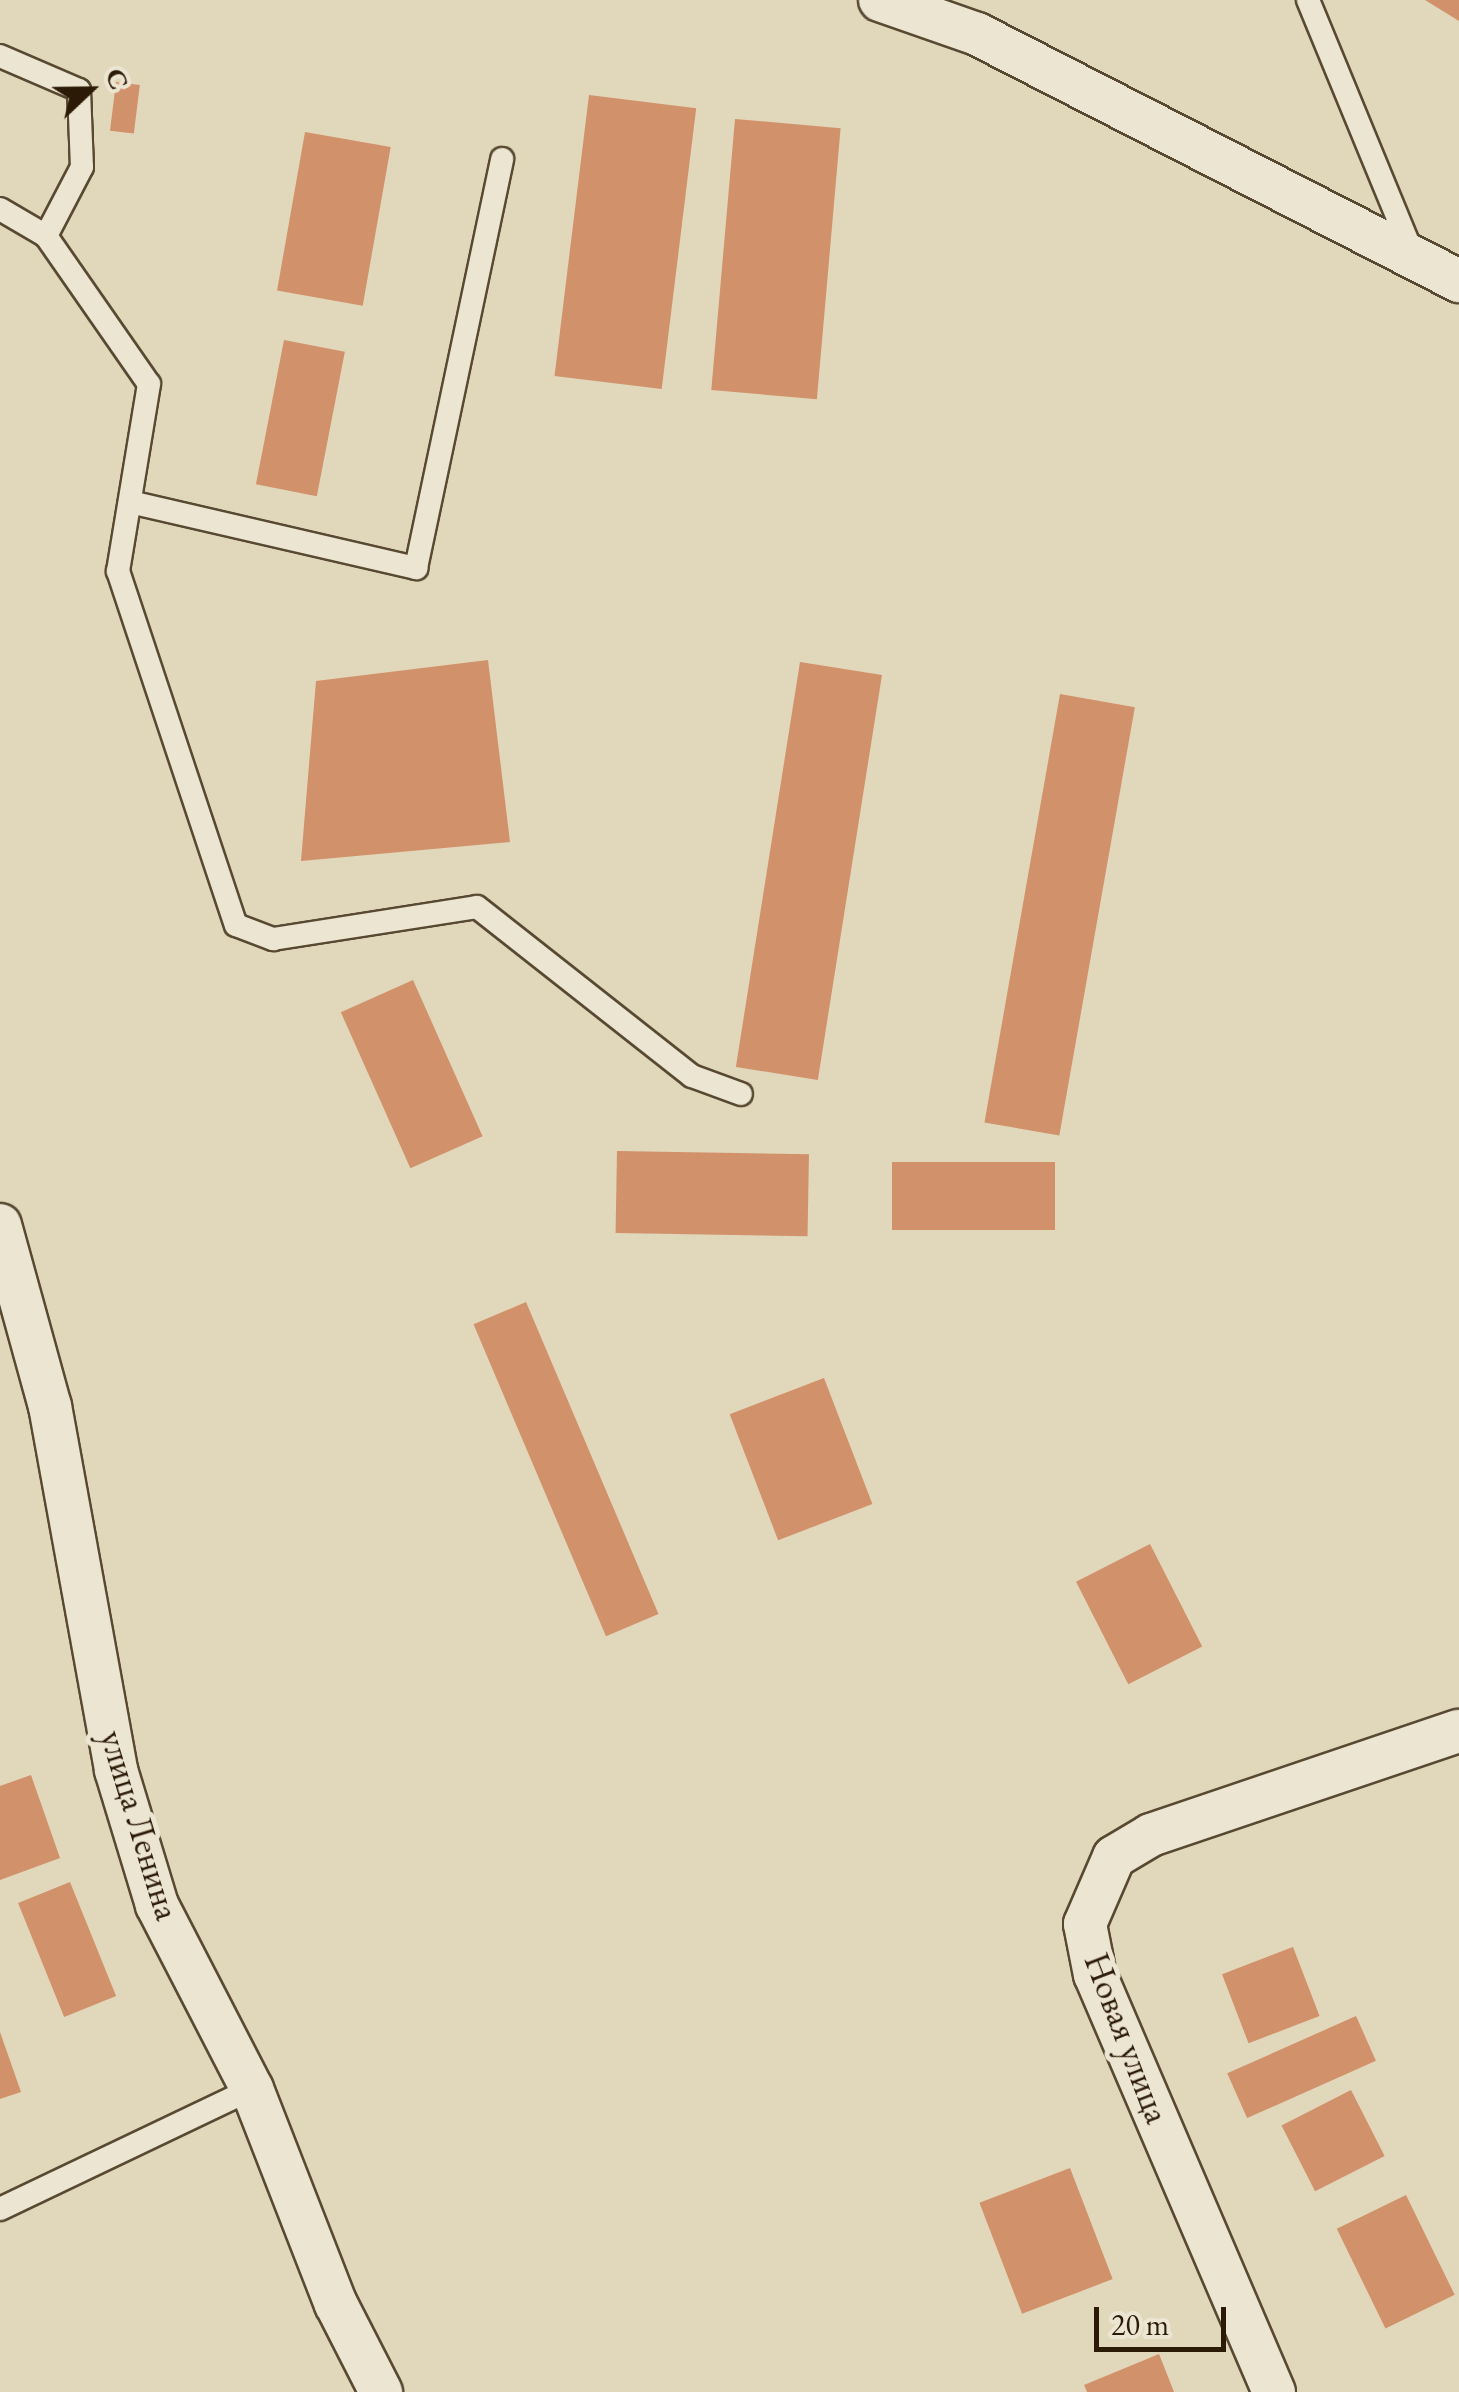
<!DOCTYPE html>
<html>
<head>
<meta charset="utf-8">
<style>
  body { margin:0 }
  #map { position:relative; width:1459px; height:2392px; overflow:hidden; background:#e1d7ba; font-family:"EB Garamond",serif }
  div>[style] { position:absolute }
  .building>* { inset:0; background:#d1916a; transform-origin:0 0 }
  .roads { filter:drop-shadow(2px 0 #584932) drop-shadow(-2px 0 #584932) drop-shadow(0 2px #584932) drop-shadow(0 -2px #584932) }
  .service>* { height:22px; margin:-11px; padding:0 11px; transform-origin:11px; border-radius:11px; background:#ece5d2 }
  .minor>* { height:42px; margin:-21px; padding:0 21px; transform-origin:21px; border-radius:21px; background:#ece5d2 }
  span { translate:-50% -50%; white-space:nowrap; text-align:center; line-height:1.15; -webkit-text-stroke:10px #ece5d2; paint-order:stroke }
  .street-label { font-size:35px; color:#2b1a05 }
  .north { position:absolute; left:40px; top:40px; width:100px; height:100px; -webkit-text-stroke:8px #ece5d2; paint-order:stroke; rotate:68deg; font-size:28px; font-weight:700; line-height:40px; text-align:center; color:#2b1a05 }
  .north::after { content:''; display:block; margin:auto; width:35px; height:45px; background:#2b1a05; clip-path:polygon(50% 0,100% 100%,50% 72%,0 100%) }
  .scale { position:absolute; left:1094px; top:2307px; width:132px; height:45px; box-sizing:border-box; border:5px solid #2b1a05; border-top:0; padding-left:12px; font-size:30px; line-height:35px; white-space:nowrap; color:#2b1a05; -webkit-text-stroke:8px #ece5d2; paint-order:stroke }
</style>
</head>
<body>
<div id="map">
  <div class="building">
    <div style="clip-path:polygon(1425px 0,1459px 0,1459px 21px)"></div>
    <div style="left:116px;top:82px;width:24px;height:49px;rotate:7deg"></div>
    <div style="left:589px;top:95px;width:108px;height:283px;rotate:7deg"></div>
    <div style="left:735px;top:119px;width:106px;height:272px;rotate:5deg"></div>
    <div style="left:305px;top:132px;width:87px;height:161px;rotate:10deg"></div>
    <div style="left:284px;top:340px;width:62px;height:147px;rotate:11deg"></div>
    <div style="clip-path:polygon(488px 660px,510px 842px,301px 861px,316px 681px)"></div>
    <div style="left:800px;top:662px;width:83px;height:410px;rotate:9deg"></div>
    <div style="left:1060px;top:694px;width:76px;height:435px;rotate:10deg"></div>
    <div style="left:413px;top:980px;width:171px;height:79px;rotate:66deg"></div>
    <div style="left:617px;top:1151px;width:192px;height:82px;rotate:1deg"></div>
    <div style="left:892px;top:1162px;width:163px;height:68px"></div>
    <div style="left:526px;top:1302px;width:339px;height:57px;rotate:67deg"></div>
    <div style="left:824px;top:1378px;width:135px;height:101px;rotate:69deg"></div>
    <div style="left:1150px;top:1544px;width:115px;height:83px;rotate:63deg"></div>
    <div style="clip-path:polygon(31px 1775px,60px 1858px,0 1880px,0 1786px)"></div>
    <div style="left:70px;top:1882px;width:123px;height:56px;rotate:68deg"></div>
    <div style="left:1293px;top:1947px;width:74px;height:76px;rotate:69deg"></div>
    <div style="left:1356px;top:2016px;width:49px;height:141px;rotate:66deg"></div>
    <div style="clip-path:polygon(0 2032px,21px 2092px,0 2099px)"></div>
    <div style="left:1351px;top:2090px;width:74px;height:78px;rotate:63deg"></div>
    <div style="left:1070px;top:2168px;width:119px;height:97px;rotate:69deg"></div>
    <div style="left:1406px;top:2195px;width:111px;height:77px;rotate:64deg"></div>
    <div style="clip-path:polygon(1159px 2354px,1174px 2392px,1087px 2392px,1084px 2385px)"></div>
  </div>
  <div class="roads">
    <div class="service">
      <div style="left:1308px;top:0;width:276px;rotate:67.6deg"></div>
      <div style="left:0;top:56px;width:86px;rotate:23.3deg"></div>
      <div style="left:79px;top:90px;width:77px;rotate:87.8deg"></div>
      <div style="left:82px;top:167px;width:78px;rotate:117.6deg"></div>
      <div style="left:0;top:209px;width:53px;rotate:30.4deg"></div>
      <div style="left:46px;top:236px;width:180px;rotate:55.2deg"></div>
      <div style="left:149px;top:384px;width:190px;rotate:99.4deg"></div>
      <div style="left:118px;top:571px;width:373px;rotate:71.6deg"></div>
      <div style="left:236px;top:925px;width:40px;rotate:21deg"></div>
      <div style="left:273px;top:939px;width:206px;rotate:-8.9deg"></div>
      <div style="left:477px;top:907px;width:273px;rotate:38.2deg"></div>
      <div style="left:692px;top:1076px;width:52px;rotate:20.2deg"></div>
      <div style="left:130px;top:502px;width:294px;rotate:13deg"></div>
      <div style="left:416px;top:568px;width:418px;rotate:-78.1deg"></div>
      <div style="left:0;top:2209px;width:279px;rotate:-25.5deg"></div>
    </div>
    <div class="minor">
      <div style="left:880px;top:0;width:103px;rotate:19.3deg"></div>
      <div style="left:977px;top:34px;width:542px;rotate:27.13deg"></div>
      <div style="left:0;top:1225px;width:188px;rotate:74.6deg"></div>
      <div style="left:50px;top:1406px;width:370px;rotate:79.7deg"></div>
      <div style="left:116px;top:1770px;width:141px;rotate:73.1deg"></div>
      <div style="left:157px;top:1905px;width:207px;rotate:62.7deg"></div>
      <div style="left:252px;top:2089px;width:231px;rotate:68.7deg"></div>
      <div style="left:336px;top:2304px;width:99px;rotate:62.9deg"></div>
      <div style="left:1274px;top:2392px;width:454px;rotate:-113.2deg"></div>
      <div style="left:1095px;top:1975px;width:52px;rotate:-101.1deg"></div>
      <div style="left:1085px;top:1924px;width:73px;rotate:-66.6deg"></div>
      <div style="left:1114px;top:1857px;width:43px;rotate:-30.7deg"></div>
      <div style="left:1151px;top:1835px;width:325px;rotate:-18.7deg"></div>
    </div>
  </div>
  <div class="street-label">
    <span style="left:140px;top:1825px;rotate:73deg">улица Ленина</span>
    <span style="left:1127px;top:2038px;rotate:69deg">Новая улица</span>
  </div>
  <div class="north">С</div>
  <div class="scale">20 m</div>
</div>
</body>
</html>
